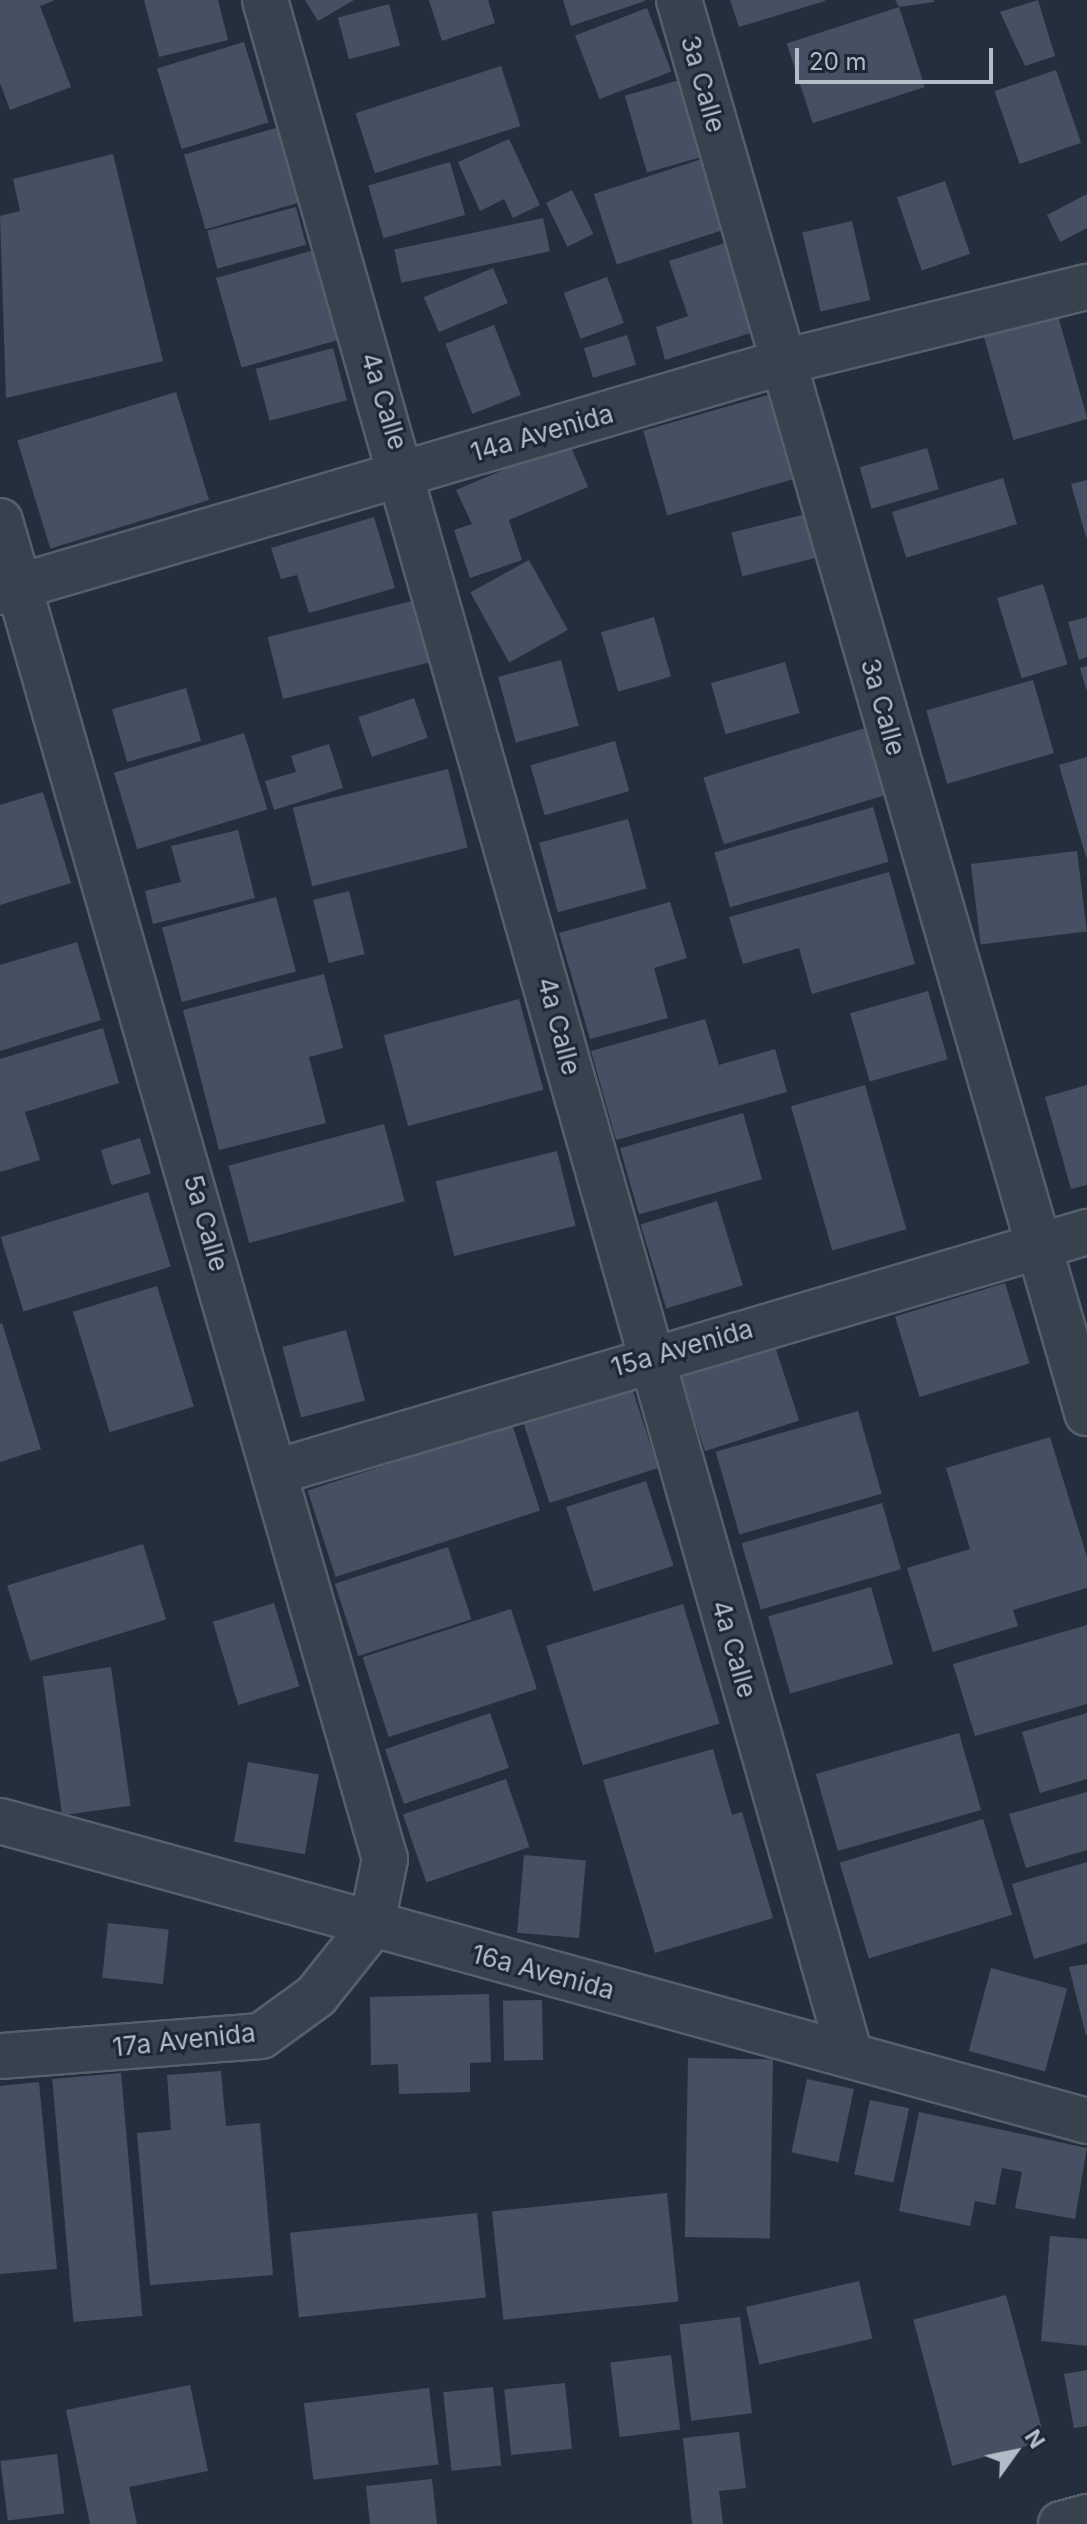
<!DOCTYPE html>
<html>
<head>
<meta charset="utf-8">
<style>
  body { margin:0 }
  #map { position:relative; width:1087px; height:2524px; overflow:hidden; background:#242f3e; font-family:Inter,sans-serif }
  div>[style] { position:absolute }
  .building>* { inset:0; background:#455162; transform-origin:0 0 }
  .roads { filter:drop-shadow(2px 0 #565f6c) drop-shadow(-2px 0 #565f6c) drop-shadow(0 2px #565f6c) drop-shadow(0 -2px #565f6c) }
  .street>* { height:44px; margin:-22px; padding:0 22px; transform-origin:22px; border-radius:22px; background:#38414e }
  span { translate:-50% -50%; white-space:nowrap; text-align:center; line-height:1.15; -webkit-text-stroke:6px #1d2633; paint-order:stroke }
  .street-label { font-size:26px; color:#b4bcc9 }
  .north { position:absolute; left:975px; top:2412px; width:80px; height:80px; -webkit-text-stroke:6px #1d2633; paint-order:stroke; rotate:57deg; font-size:22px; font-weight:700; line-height:32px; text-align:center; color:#b4bcc9 }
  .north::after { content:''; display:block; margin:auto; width:28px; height:36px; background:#b4bcc9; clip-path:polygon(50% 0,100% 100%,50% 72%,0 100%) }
  .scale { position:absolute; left:795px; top:48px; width:198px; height:36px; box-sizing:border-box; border:4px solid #b4bcc9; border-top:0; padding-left:10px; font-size:24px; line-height:28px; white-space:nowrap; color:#b4bcc9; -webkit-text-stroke:6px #1d2633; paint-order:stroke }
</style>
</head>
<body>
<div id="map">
  <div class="building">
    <div style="clip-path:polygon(0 0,55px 0,40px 6px,71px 87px,10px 110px,0 83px)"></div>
    <div style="clip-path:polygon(144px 0,218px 0,228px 40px,159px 57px)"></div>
    <div style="clip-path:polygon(305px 0,354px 0,318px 21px)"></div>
    <div style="clip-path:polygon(429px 0,488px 0,495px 23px,442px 41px)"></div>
    <div style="clip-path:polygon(563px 0,645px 0,645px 1px,571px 26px)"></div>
    <div style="clip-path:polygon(730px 0,825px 0,825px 1px,739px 27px)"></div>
    <div style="clip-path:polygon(895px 0,934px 0,934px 2px,899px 7px)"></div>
    <div style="clip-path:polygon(1038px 0,1055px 56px,1025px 66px,1000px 12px)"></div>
    <div style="left:389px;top:4px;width:43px;height:53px;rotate:75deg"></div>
    <div style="left:899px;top:7px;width:84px;height:118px;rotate:72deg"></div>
    <div style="left:647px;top:8px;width:68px;height:77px;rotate:69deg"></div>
    <div style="left:244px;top:42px;width:84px;height:91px;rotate:73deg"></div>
    <div style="left:501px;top:66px;width:63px;height:153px;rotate:72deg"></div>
    <div style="left:1056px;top:70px;width:77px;height:65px;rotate:71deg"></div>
    <div style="left:697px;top:75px;width:80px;height:75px;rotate:74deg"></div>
    <div style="left:283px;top:126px;width:78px;height:103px;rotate:74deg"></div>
    <div style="clip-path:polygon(509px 139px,540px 205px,513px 218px,504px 199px,480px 211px,458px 162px)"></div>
    <div style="clip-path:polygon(113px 154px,163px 361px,6px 398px,0 216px,20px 211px,13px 179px)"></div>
    <div style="left:708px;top:157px;width:74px;height:120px;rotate:72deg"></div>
    <div style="left:450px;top:162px;width:55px;height:85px;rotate:74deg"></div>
    <div style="left:945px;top:181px;width:77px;height:51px;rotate:71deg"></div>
    <div style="left:572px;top:190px;width:49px;height:29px;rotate:64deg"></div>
    <div style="clip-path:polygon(1087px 194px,1087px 228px,1060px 242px,1047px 215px)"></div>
    <div style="left:296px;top:207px;width:39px;height:92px;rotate:75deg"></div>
    <div style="left:543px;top:218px;width:34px;height:152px;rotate:78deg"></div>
    <div style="left:852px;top:221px;width:81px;height:51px;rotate:77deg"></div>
    <div style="clip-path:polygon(728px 242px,757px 331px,665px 360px,656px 327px,688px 316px,669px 261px)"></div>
    <div style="left:314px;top:250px;width:93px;height:102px;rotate:74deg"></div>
    <div style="left:493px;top:268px;width:38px;height:75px;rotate:67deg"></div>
    <div style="left:607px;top:277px;width:49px;height:46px;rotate:70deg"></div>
    <div style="left:1058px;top:316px;width:107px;height:77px;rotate:74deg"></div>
    <div style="left:494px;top:325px;width:75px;height:52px;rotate:69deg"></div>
    <div style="left:627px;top:335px;width:31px;height:45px;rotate:73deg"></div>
    <div style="left:333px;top:348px;width:54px;height:80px;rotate:75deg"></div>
    <div style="left:176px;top:392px;width:113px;height:166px;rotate:73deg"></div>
    <div style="left:771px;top:394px;width:88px;height:133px;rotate:74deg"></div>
    <div style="clip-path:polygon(569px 442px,588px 487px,509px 520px,522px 560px,470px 578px,454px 530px,472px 524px,456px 490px)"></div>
    <div style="left:927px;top:448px;width:43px;height:70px;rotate:74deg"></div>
    <div style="left:1003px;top:478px;width:48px;height:116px;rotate:73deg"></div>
    <div style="clip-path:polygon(1087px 480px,1087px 537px,1086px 537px,1071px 484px)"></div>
    <div style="left:814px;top:512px;width:45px;height:85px;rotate:76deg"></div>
    <div style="clip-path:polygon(374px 517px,395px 588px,309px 613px,297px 575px,281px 579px,271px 548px)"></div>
    <div style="left:529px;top:560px;width:80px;height:67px;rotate:61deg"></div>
    <div style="left:1043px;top:584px;width:84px;height:48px;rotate:73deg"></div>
    <div style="left:420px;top:599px;width:64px;height:157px;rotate:76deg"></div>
    <div style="left:654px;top:617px;width:62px;height:55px;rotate:74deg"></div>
    <div style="clip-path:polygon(1087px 617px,1087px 657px,1079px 660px,1068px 622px)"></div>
    <div style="left:561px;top:660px;width:68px;height:65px;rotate:75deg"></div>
    <div style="left:785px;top:662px;width:53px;height:77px;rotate:74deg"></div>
    <div style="clip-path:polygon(1087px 666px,1087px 689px,1086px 689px,1080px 668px)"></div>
    <div style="left:1033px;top:680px;width:76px;height:111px;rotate:74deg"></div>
    <div style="left:186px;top:688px;width:55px;height:77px;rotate:74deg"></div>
    <div style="left:414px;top:698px;width:42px;height:59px;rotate:71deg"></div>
    <div style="left:865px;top:728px;width:70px;height:169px;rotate:73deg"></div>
    <div style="left:244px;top:733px;width:80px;height:136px;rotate:73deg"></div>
    <div style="left:615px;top:741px;width:52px;height:88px;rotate:74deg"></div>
    <div style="clip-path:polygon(329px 744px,343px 788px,274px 810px,265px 781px,296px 772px,291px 756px)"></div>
    <div style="clip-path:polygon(1087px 757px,1087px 857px,1086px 857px,1059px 765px)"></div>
    <div style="left:448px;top:769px;width:81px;height:160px;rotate:76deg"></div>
    <div style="clip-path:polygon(43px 792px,71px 883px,0 905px,0 805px)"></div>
    <div style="left:873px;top:807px;width:57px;height:165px;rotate:74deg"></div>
    <div style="left:628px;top:819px;width:72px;height:92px;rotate:75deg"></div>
    <div style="clip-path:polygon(238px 830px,255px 898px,153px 924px,145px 891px,181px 882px,171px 846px)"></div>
    <div style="left:1077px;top:851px;width:81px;height:107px;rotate:83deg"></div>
    <div style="clip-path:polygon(889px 872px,915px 964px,812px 994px,799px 948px,743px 964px,729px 917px)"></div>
    <div style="left:349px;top:891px;width:65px;height:37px;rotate:76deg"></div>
    <div style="left:276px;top:897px;width:77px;height:118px;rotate:75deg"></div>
    <div style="clip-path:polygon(670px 902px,687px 958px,654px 968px,668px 1018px,590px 1039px,559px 933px)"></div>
    <div style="clip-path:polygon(77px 942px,101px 1020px,0 1051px,0 965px)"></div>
    <div style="clip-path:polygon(324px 974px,343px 1048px,309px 1057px,326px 1123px,219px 1150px,183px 1010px)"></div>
    <div style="left:928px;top:991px;width:71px;height:81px;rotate:74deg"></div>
    <div style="left:519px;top:999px;width:94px;height:140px;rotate:75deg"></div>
    <div style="clip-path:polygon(705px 1019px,719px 1065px,775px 1049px,787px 1092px,616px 1140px,591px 1051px)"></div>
    <div style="clip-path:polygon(103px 1028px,119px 1083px,25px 1112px,40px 1160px,0 1172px,0 1059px)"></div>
    <div style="left:865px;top:1085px;width:150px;height:77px;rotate:74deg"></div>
    <div style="clip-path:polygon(1087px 1085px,1087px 1185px,1071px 1189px,1045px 1097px)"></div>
    <div style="left:743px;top:1113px;width:69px;height:128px;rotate:74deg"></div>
    <div style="left:384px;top:1124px;width:80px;height:161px;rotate:75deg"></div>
    <div style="left:140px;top:1138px;width:37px;height:41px;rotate:73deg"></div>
    <div style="left:557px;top:1151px;width:77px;height:125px;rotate:76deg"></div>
    <div style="left:148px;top:1192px;width:78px;height:154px;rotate:73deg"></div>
    <div style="left:717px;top:1201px;width:88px;height:80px;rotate:73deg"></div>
    <div style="left:1005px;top:1283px;width:84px;height:115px;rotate:73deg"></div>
    <div style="left:157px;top:1286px;width:126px;height:88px;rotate:73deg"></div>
    <div style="clip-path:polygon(2px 1323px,41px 1449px,0 1462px,0 1324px)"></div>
    <div style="left:346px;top:1330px;width:73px;height:66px;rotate:75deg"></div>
    <div style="left:771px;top:1334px;width:91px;height:99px;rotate:72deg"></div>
    <div style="left:632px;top:1388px;width:84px;height:114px;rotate:72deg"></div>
    <div style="left:858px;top:1411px;width:86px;height:148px;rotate:74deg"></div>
    <div style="left:512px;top:1424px;width:91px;height:215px;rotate:72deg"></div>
    <div style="clip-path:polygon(1050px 1437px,1087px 1557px,1087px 1588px,1013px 1610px,1018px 1626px,933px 1652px,907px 1568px,970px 1549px,946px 1468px)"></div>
    <div style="left:646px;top:1481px;width:89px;height:84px;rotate:72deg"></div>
    <div style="left:882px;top:1503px;width:69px;height:146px;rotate:74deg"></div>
    <div style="left:143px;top:1544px;width:79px;height:142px;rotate:73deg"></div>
    <div style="left:448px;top:1547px;width:76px;height:119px;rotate:72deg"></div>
    <div style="left:871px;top:1587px;width:80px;height:107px;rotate:74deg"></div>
    <div style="left:274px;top:1603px;width:87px;height:64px;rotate:73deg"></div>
    <div style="left:683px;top:1604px;width:125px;height:143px;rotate:73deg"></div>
    <div style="left:511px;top:1609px;width:84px;height:156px;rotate:72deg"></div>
    <div style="clip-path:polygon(1087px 1625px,1087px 1704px,975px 1736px,953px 1664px)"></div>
    <div style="left:111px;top:1667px;width:140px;height:69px;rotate:82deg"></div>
    <div style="left:490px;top:1713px;width:58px;height:111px;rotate:71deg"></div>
    <div style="clip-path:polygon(1087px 1713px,1087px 1779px,1040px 1793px,1022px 1732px)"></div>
    <div style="left:959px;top:1733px;width:80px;height:149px;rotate:74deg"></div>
    <div style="clip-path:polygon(713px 1749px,732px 1815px,742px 1812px,773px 1918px,655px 1953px,603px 1780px)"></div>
    <div style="left:248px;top:1762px;width:72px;height:81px;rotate:10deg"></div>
    <div style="left:506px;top:1779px;width:72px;height:109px;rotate:71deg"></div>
    <div style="clip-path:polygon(1087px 1792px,1087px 1850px,1026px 1868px,1009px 1814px)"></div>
    <div style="left:983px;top:1819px;width:100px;height:150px;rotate:73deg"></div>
    <div style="left:524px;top:1855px;width:62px;height:78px;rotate:5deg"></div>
    <div style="clip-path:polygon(1087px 1862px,1087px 1943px,1034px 1959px,1012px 1884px)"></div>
    <div style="left:108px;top:1923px;width:61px;height:55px;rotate:6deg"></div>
    <div style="clip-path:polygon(1087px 1964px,1087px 2035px,1086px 2035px,1069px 1967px)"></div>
    <div style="left:991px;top:1968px;width:79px;height:86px;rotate:15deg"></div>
    <div style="clip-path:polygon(489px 1994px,491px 2062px,470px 2063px,470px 2092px,399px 2094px,398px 2064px,371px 2065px,370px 1997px)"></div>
    <div style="left:542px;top:2000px;width:60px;height:39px;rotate:89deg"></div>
    <div style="left:688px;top:2058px;width:85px;height:179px;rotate:1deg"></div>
    <div style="clip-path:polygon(221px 2071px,226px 2126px,260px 2123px,273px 2275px,150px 2285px,137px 2133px,171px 2130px,167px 2075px)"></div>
    <div style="left:121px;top:2073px;width:244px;height:69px;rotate:85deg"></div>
    <div style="left:807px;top:2079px;width:48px;height:75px;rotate:12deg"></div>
    <div style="clip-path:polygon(39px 2082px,57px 2269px,0 2274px,0 2086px)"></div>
    <div style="left:870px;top:2100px;width:40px;height:76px;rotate:12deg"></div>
    <div style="clip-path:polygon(919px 2112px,1087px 2148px,1075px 2219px,1015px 2208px,1022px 2172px,1002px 2168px,995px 2205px,975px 2201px,970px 2226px,899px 2211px)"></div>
    <div style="left:667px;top:2193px;width:109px;height:176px;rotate:84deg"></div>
    <div style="left:477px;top:2213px;width:85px;height:188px;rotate:84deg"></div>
    <div style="clip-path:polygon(1050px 2236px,1087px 2239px,1087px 2346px,1041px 2341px)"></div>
    <div style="left:859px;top:2281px;width:59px;height:116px;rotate:77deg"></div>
    <div style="left:1006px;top:2295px;width:151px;height:96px;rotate:75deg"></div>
    <div style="left:740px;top:2317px;width:97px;height:61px;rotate:83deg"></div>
    <div style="left:671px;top:2355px;width:75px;height:61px;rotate:83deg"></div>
    <div style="clip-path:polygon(1087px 2370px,1087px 2426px,1074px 2428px,1064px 2374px)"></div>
    <div style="left:565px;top:2383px;width:66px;height:61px;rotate:84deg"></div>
    <div style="clip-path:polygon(190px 2385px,208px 2471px,129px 2487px,137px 2524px,90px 2524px,66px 2410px)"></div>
    <div style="left:493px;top:2387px;width:79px;height:50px;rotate:84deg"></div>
    <div style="left:429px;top:2388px;width:77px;height:126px;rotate:83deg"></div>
    <div style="clip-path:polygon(739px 2432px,746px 2488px,719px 2491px,723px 2524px,692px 2524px,683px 2438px)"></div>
    <div style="left:57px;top:2454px;width:60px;height:57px;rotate:83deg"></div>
    <div style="clip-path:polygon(432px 2479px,437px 2524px,370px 2524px,366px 2486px)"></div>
  </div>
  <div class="roads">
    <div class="street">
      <div style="left:265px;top:0;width:2133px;rotate:74.11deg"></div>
      <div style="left:679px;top:0;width:1471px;rotate:73.89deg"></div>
      <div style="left:0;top:521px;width:1392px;rotate:73.95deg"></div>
      <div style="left:385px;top:1859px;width:69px;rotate:101.6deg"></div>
      <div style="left:371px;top:1927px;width:88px;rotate:128.6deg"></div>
      <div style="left:316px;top:1996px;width:68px;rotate:144deg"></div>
      <div style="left:261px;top:2036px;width:262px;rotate:175.6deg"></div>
      <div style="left:0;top:592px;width:816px;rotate:-16.37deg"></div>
      <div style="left:783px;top:362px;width:313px;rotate:-13.9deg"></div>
      <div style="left:279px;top:1471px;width:843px;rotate:-16.48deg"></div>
      <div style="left:0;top:1821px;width:1128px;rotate:15.43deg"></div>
      <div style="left:1061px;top:2524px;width:27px;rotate:-15deg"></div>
    </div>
  </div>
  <div class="street-label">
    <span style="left:703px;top:84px;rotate:74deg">3a Calle</span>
    <span style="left:384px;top:401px;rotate:73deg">4a Calle</span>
    <span style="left:542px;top:433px;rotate:-16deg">14a Avenida</span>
    <span style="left:883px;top:707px;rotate:74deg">3a Calle</span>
    <span style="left:559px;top:1026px;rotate:75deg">4a Calle</span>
    <span style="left:206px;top:1223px;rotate:74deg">5a Calle</span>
    <span style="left:682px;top:1348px;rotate:-16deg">15a Avenida</span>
    <span style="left:734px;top:1649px;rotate:74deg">4a Calle</span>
    <span style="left:543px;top:1972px;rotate:15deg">16a Avenida</span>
    <span style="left:184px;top:2040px;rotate:-6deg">17a Avenida</span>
  </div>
  <div class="north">N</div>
  <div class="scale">20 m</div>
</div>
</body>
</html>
